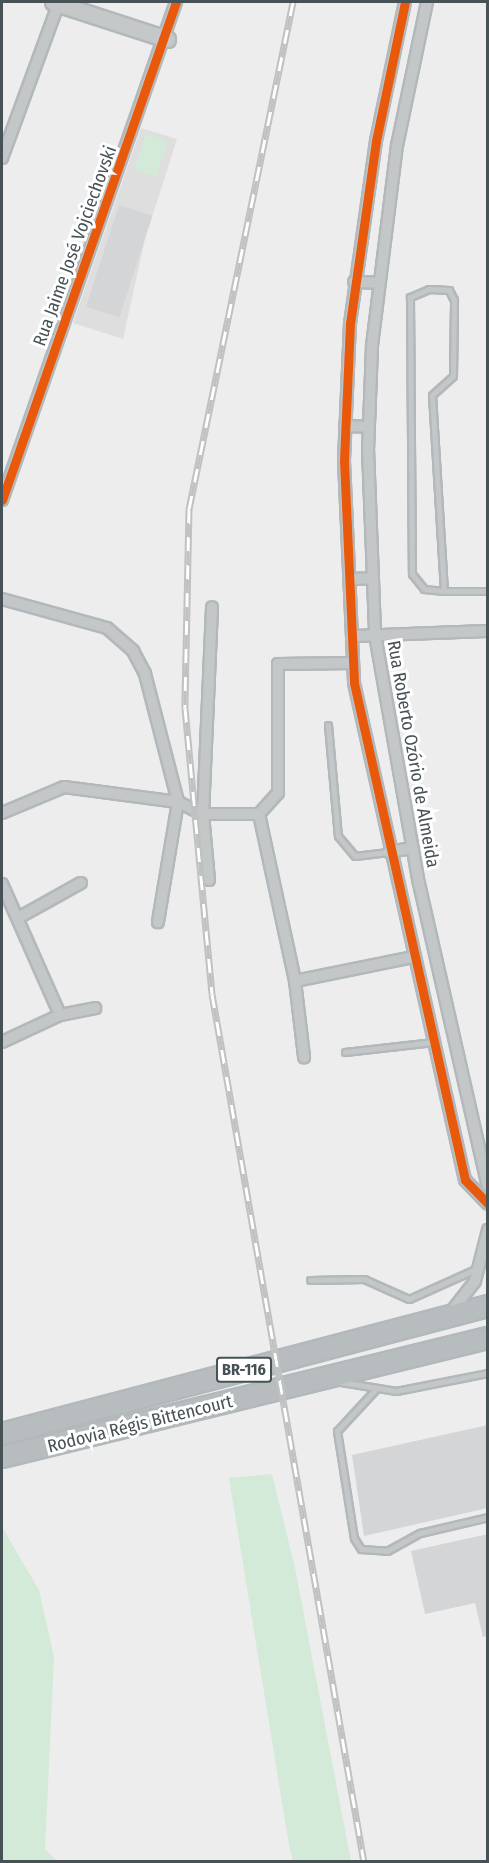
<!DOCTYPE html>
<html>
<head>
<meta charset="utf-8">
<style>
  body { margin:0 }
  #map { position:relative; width:489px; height:1863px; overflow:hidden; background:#ededed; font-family:"Fira Sans Condensed",sans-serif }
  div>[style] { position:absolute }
  .education>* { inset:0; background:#dfdede }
  .green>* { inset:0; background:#d3ead8; transform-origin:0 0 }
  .building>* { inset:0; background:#d3d5d6; transform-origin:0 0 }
  .roads { filter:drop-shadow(2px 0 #b2b8bb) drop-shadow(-2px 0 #b2b8bb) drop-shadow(0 2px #b2b8bb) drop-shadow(0 -2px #b2b8bb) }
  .lane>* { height:5px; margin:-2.5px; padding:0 2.5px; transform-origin:2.5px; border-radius:2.5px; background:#c4c7c8 }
  .street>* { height:10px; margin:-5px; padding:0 5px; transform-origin:5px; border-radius:5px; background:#c4c7c8 }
  .secondary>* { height:15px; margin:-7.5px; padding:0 7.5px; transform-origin:7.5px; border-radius:7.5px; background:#c4c8c9 }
  .highway>* { height:20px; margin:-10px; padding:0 10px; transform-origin:10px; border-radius:10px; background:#b7bdbf }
  .rail>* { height:7px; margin-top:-3.5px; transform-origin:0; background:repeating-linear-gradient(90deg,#fff 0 14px,#c0c2c2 0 28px); box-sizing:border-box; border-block:2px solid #c0c2c2 }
  .cycleway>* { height:9px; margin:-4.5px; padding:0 4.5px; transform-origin:4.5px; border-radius:4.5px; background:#e8590c }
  span { translate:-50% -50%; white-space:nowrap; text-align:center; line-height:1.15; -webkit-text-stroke:6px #fff; paint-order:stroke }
  .shield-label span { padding:2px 4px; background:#fff; border:2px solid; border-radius:4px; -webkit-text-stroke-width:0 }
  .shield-label { font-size:16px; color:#465256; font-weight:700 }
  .street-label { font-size:18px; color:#465256 }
  .frame { position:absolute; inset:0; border:3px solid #465256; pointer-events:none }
</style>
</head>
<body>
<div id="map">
  <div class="education">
    <div style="clip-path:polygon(141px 128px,177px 139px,145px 239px,123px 339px,73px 323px)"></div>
  </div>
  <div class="green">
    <div style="left:146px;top:134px;width:23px;height:38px;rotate:18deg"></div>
    <div style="clip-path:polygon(272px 1474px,295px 1568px,351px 1861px,293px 1861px,289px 1845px,229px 1478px)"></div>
    <div style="clip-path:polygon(2px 1527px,39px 1590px,54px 1657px,45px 1849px,57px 1861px,2px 1861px)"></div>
  </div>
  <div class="building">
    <div style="left:119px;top:205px;width:35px;height:107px;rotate:18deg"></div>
    <div style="clip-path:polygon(488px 1425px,488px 1508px,364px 1536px,352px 1455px)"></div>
    <div style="clip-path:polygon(488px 1534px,488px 1636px,483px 1637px,475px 1603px,425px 1614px,411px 1551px)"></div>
  </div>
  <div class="roads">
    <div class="lane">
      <div style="left:444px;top:591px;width:196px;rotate:-93.5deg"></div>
      <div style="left:432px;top:395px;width:28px;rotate:-42deg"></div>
      <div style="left:453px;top:376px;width:76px;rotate:-89.2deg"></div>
      <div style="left:454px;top:300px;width:11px;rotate:-117deg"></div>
      <div style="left:449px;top:290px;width:20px;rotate:-177deg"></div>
      <div style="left:429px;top:289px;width:21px;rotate:157deg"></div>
      <div style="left:410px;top:297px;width:277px;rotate:89.6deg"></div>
      <div style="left:412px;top:574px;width:19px;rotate:51deg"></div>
      <div style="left:424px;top:589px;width:20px;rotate:6deg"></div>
      <div style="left:444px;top:591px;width:44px"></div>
      <div style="left:328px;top:725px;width:111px;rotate:84.9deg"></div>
      <div style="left:338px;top:836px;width:26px;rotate:50deg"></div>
      <div style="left:355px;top:856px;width:33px;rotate:-7deg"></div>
      <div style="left:345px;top:1052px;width:89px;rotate:-6.5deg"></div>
      <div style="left:310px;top:1280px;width:54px;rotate:-1.1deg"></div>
      <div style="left:364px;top:1279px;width:49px;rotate:24deg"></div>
      <div style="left:409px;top:1299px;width:76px;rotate:-24.2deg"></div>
      <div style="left:341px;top:1382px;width:56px;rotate:9.3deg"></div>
      <div style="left:396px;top:1391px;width:94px;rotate:-11.1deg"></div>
      <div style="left:375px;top:1390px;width:56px;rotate:132.8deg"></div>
      <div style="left:337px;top:1431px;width:108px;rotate:81deg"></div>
      <div style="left:354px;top:1538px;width:13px;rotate:58deg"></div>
      <div style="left:361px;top:1549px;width:26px;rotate:4deg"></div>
      <div style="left:387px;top:1551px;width:38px;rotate:-29deg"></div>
      <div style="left:420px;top:1533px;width:70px;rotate:-13.2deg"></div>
    </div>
    <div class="street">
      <div style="left:405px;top:2px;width:142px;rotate:101.8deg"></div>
      <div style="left:376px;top:141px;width:184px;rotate:98.1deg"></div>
      <div style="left:350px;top:323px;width:138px;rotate:92.5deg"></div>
      <div style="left:344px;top:461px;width:222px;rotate:87.4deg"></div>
      <div style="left:354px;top:683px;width:509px;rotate:77.41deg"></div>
      <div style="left:465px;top:1180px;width:33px;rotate:46deg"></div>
      <div style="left:427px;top:2px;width:146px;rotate:101.8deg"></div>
      <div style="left:397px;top:145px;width:204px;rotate:97.1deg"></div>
      <div style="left:372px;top:347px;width:102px;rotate:92.2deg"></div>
      <div style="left:368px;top:449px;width:186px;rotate:87.8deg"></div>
      <div style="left:375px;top:635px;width:248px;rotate:80deg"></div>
      <div style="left:418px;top:879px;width:315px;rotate:77.2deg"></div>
      <div style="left:2px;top:158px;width:166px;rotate:-69.9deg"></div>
      <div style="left:354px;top:282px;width:24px;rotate:2deg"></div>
      <div style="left:345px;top:426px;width:23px;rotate:2deg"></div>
      <div style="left:2px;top:500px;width:528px;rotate:-70.74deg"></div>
      <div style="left:350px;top:579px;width:23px;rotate:-2deg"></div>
      <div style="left:2px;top:599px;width:109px;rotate:15.4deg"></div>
      <div style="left:107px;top:628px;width:35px;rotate:41deg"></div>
      <div style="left:133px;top:651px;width:26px;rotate:62deg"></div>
      <div style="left:145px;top:674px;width:132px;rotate:75.5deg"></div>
      <div style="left:178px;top:802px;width:122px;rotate:99.5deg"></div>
      <div style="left:353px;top:636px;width:135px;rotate:-2.1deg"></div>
      <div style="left:2px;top:813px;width:67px;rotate:-22.8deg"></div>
      <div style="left:64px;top:787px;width:115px;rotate:7.5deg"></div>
      <div style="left:178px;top:802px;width:28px;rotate:26deg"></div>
      <div style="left:203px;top:814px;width:56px"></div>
      <div style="left:259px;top:814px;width:28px;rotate:-48deg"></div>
      <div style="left:278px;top:793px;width:129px;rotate:-90deg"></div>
      <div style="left:278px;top:664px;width:75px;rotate:-0.8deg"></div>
      <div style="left:259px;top:814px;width:171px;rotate:77.8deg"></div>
      <div style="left:295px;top:981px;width:77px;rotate:83.2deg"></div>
      <div style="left:389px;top:852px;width:23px;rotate:-10deg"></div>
      <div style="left:209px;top:880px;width:66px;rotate:-95.2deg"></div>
      <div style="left:203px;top:814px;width:207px;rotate:-87.5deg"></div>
      <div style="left:2px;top:884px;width:143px;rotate:66.1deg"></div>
      <div style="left:18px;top:918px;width:72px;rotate:-29.1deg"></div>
      <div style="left:295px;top:981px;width:120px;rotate:-11.5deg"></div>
      <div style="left:2px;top:1042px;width:64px;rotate:-25deg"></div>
      <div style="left:60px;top:1015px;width:36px;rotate:-11deg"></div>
      <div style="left:451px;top:1312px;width:39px;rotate:-52deg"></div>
      <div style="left:475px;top:1281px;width:53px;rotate:-75.7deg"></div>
    </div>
    <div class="secondary">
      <div style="left:53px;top:2px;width:120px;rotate:18deg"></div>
    </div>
    <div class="highway">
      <div style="left:2px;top:1434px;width:503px;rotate:-14.76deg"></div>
      <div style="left:2px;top:1457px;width:500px;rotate:-13.76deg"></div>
    </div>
  </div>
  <div class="rail">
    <div style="left:293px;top:2px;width:518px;rotate:101.59deg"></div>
    <div style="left:189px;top:509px;width:199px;rotate:91.2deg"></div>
    <div style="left:185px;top:708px;width:287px;rotate:84.6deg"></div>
    <div style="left:212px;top:994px;width:881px;rotate:80.07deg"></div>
  </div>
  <div class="cycleway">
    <div style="left:405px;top:2px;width:142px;rotate:101.8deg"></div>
    <div style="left:376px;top:141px;width:184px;rotate:98.1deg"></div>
    <div style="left:350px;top:323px;width:138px;rotate:92.5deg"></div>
    <div style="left:344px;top:461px;width:222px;rotate:87.4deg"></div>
    <div style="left:354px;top:683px;width:509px;rotate:77.41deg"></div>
    <div style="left:465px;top:1180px;width:33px;rotate:46deg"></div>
    <div style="left:2px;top:500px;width:528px;rotate:-70.74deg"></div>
  </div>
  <div class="shield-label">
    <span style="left:244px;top:1370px">BR-116</span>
  </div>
  <div class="street-label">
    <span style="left:75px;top:246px;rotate:-70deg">Rua Jaime José Vojciechovski</span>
    <span style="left:413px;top:754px;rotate:80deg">Rua Roberto Ozório de Almeida</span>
    <span style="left:140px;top:1424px;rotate:-14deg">Rodovia Régis Bittencourt</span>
  </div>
  <div class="frame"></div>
</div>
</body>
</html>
